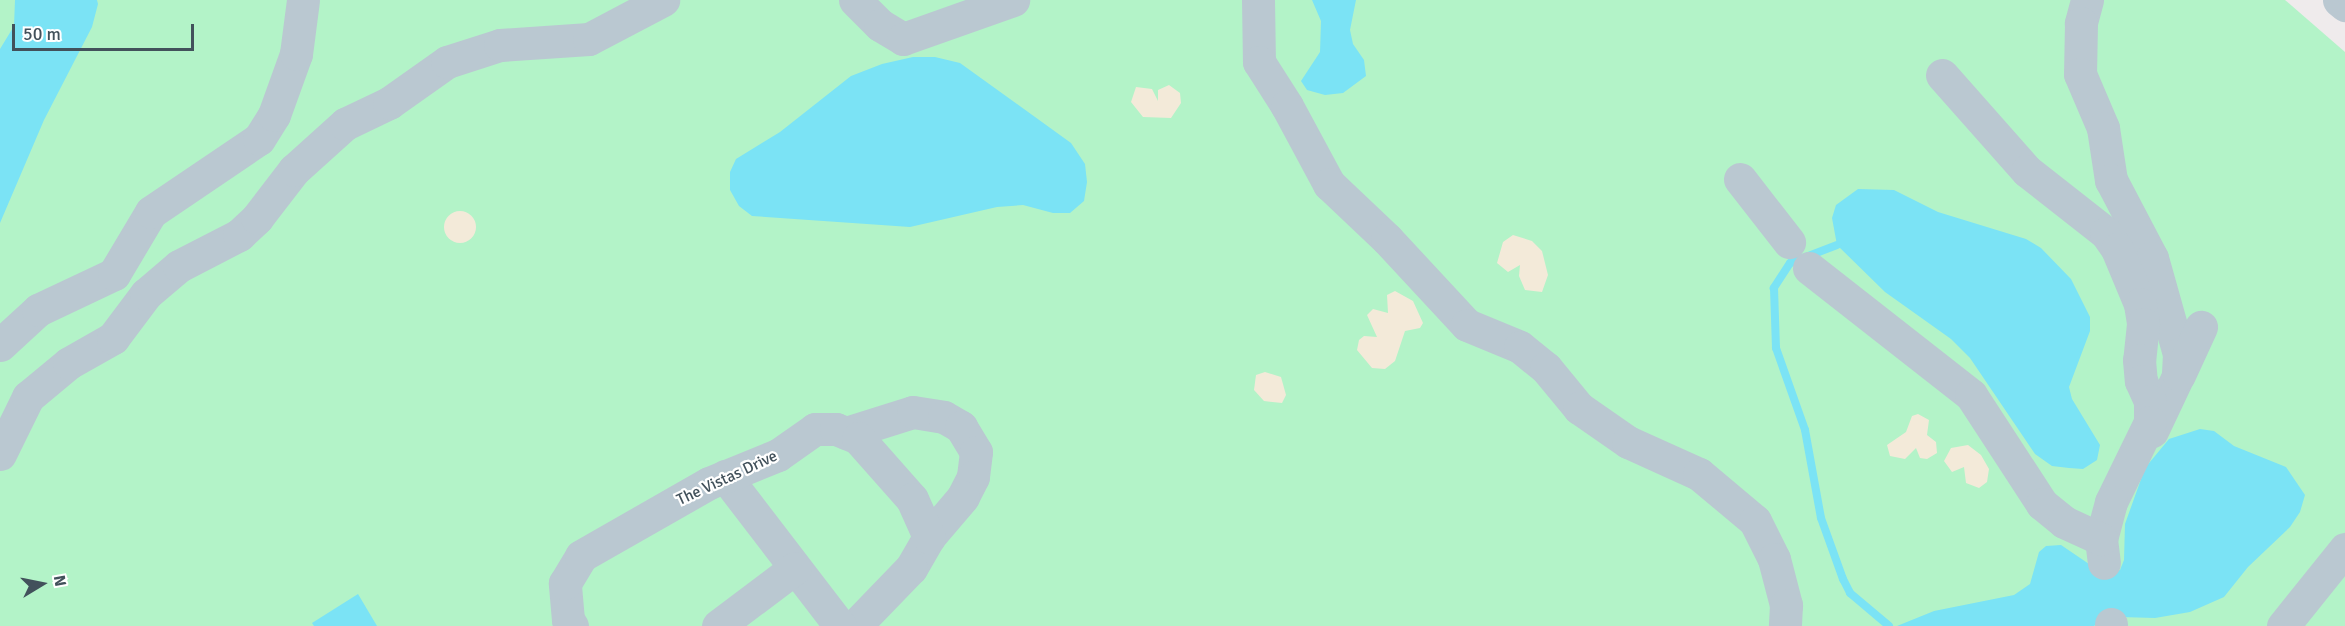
<!DOCTYPE html>
<html>
<head>
<meta charset="utf-8">
<style>
  body { margin:0 }
  #map { position:relative; width:2345px; height:626px; overflow:hidden; background:#efebec; font-family:Signika,sans-serif }
  div>[style] { position:absolute }
  .green>* { inset:0; background:#b3f3c8 }
  .sand>* { inset:0; background:#f3ead9 }
  .round { border-radius:50% }
  .water>* { inset:0; background:#7be3f5 }
  .stream>* { height:8px; margin:-4px; padding:0 4px; transform-origin:4px; border-radius:4px; background:#7be3f5 }
  .minor>* { height:33px; margin:-16.5px; padding:0 16.5px; transform-origin:16.5px; border-radius:16.5px; background:#bac8d1 }
  span { translate:-50% -50%; white-space:nowrap; text-align:center; line-height:1.15; -webkit-text-stroke:4.5px #fff; paint-order:stroke }
  .street-label { font-size:16px; color:#42515b }
  .north { position:absolute; left:12px; top:554px; width:60px; height:60px; -webkit-text-stroke:4px #fff; paint-order:stroke; rotate:80deg; font-size:16px; font-weight:700; line-height:24px; text-align:center; color:#42515b }
  .north::after { content:''; display:block; margin:auto; width:21px; height:27px; background:#42515b; clip-path:polygon(50% 0,100% 100%,50% 72%,0 100%) }
  .scale { position:absolute; left:12px; top:24px; width:182px; height:27px; box-sizing:border-box; border:3px solid #42515b; border-top:0; padding-left:8px; font-size:18px; line-height:21px; white-space:nowrap; color:#42515b; -webkit-text-stroke:4px #fff; paint-order:stroke }
</style>
</head>
<body>
<div id="map">
  <div class="green">
    <div style="clip-path:polygon(0 0,2285px 0,2345px 52px,2345px 626px,0 626px)"></div>
  </div>
  <div class="sand">
    <div style="clip-path:polygon(1169px 85px,1180px 93px,1181px 103px,1171px 118px,1143px 117px,1131px 102px,1136px 87px,1152px 89px,1158px 101px,1158px 90px)"></div>
    <div class="round" style="left:444px;top:211px;width:32px;height:32px"></div>
    <div style="clip-path:polygon(1513px 235px,1532px 241px,1542px 251px,1548px 275px,1542px 292px,1525px 290px,1519px 276px,1520px 265px,1508px 272px,1497px 263px,1503px 242px)"></div>
    <div style="clip-path:polygon(1395px 291px,1413px 301px,1423px 323px,1420px 328px,1405px 331px,1395px 361px,1385px 369px,1372px 368px,1357px 350px,1359px 340px,1364px 336px,1377px 337px,1367px 315px,1373px 309px,1388px 313px,1387px 295px)"></div>
    <div style="clip-path:polygon(1265px 372px,1281px 377px,1286px 395px,1282px 403px,1264px 401px,1254px 390px,1256px 375px)"></div>
    <div style="clip-path:polygon(1918px 414px,1929px 420px,1927px 435px,1936px 442px,1937px 453px,1927px 459px,1920px 458px,1916px 448px,1905px 459px,1890px 456px,1887px 445px,1906px 432px,1912px 416px)"></div>
    <div style="clip-path:polygon(1968px 445px,1981px 455px,1989px 469px,1987px 482px,1979px 488px,1966px 483px,1964px 467px,1952px 472px,1944px 461px,1951px 448px)"></div>
  </div>
  <div class="water">
    <div style="clip-path:polygon(15px 0,97px 0,98px 4px,92px 27px,44px 120px,0 223px,0 49px,14px 26px)"></div>
    <div style="clip-path:polygon(1312px 0,1356px 0,1350px 30px,1353px 44px,1364px 60px,1366px 76px,1343px 93px,1325px 95px,1307px 90px,1301px 81px,1320px 52px,1321px 21px)"></div>
    <div style="clip-path:polygon(913px 57px,935px 57px,960px 63px,1071px 143px,1085px 164px,1087px 182px,1084px 201px,1070px 213px,1053px 213px,1023px 205px,997px 207px,910px 227px,752px 216px,739px 206px,730px 190px,730px 172px,736px 159px,780px 132px,851px 76px,882px 64px)"></div>
    <div style="clip-path:polygon(1858px 189px,1894px 190px,1938px 212px,2026px 239px,2041px 248px,2071px 279px,2090px 317px,2090px 331px,2069px 387px,2072px 399px,2100px 445px,2097px 460px,2083px 469px,2069px 468px,2052px 466px,2035px 454px,1970px 358px,1951px 339px,1885px 292px,1837px 245px,1832px 218px,1836px 205px)"></div>
    <div style="clip-path:polygon(2200px 429px,2214px 431px,2234px 446px,2286px 467px,2305px 495px,2300px 512px,2290px 527px,2248px 567px,2224px 597px,2190px 612px,2155px 618px,2120px 617px,2100px 620px,2094px 626px,1897px 626px,1934px 611px,2014px 595px,2030px 584px,2039px 552px,2046px 546px,2061px 545px,2089px 564px,2112px 572px,2120px 570px,2124px 560px,2125px 524px,2145px 468px,2169px 439px)"></div>
    <div style="clip-path:polygon(358px 594px,377px 626px,314px 626px,312px 623px)"></div>
  </div>
  <div class="stream">
    <div style="left:1837px;top:245px;width:50px;rotate:159deg"></div>
    <div style="left:1790px;top:263px;width:30px;rotate:123deg"></div>
    <div style="left:1774px;top:288px;width:60px;rotate:88.1deg"></div>
    <div style="left:1776px;top:348px;width:87px;rotate:70.5deg"></div>
    <div style="left:1805px;top:430px;width:89px;rotate:79.7deg"></div>
    <div style="left:1821px;top:518px;width:65px;rotate:70.2deg"></div>
    <div style="left:1843px;top:579px;width:16px;rotate:63deg"></div>
    <div style="left:1850px;top:593px;width:51px;rotate:40.2deg"></div>
  </div>
  <div class="minor">
    <div style="left:855px;top:0;width:35px;rotate:45deg"></div>
    <div style="left:880px;top:25px;width:27px;rotate:31deg"></div>
    <div style="left:903px;top:39px;width:117px;rotate:-19.5deg"></div>
    <div style="left:1258px;top:0;width:62px;rotate:89.1deg"></div>
    <div style="left:1259px;top:62px;width:52px;rotate:57.5deg"></div>
    <div style="left:1287px;top:106px;width:89px;rotate:61.7deg"></div>
    <div style="left:1329px;top:184px;width:80px;rotate:43.5deg"></div>
    <div style="left:1387px;top:239px;width:117px;rotate:47.1deg"></div>
    <div style="left:1467px;top:325px;width:57px;rotate:22.5deg"></div>
    <div style="left:1520px;top:347px;width:33px;rotate:39deg"></div>
    <div style="left:1546px;top:368px;width:52px;rotate:50.5deg"></div>
    <div style="left:1579px;top:408px;width:60px;rotate:34.8deg"></div>
    <div style="left:1628px;top:442px;width:78px;rotate:24.3deg"></div>
    <div style="left:1699px;top:474px;width:73px;rotate:40deg"></div>
    <div style="left:1755px;top:521px;width:42px;rotate:63.4deg"></div>
    <div style="left:1774px;top:559px;width:48px;rotate:75.4deg"></div>
    <div style="left:1786px;top:605px;width:21px;rotate:93deg"></div>
    <div style="left:2087px;top:0;width:24px;rotate:105deg"></div>
    <div style="left:2081px;top:23px;width:51px;rotate:91.1deg"></div>
    <div style="left:2080px;top:74px;width:59px;rotate:66.9deg"></div>
    <div style="left:2103px;top:128px;width:53px;rotate:81.3deg"></div>
    <div style="left:2111px;top:180px;width:88px;rotate:62.3deg"></div>
    <div style="left:2152px;top:258px;width:100px;rotate:74.3deg"></div>
    <div style="left:2179px;top:354px;width:22px;rotate:93deg"></div>
    <div style="left:2178px;top:376px;width:61px;rotate:115.3deg"></div>
    <div style="left:2339px;top:0;width:8px;rotate:40deg"></div>
    <div style="left:1942px;top:75px;width:128px;rotate:48.5deg"></div>
    <div style="left:2027px;top:171px;width:100px;rotate:38.1deg"></div>
    <div style="left:2106px;top:233px;width:19px;rotate:55deg"></div>
    <div style="left:2117px;top:249px;width:60px;rotate:67.3deg"></div>
    <div style="left:2140px;top:304px;width:20px;rotate:81deg"></div>
    <div style="left:2143px;top:324px;width:36px;rotate:96deg"></div>
    <div style="left:2139px;top:360px;width:21px;rotate:85deg"></div>
    <div style="left:2141px;top:381px;width:22px;rotate:66deg"></div>
    <div style="left:2150px;top:401px;width:21px;rotate:90deg"></div>
    <div style="left:2150px;top:422px;width:89px;rotate:116deg"></div>
    <div style="left:2111px;top:502px;width:38px;rotate:105deg"></div>
    <div style="left:2101px;top:539px;width:24px;rotate:83deg"></div>
    <div style="left:1740px;top:179px;width:80px;rotate:52.1deg"></div>
    <div style="left:1809px;top:268px;width:206px;rotate:38.1deg"></div>
    <div style="left:1971px;top:395px;width:130px;rotate:56.9deg"></div>
    <div style="left:2042px;top:504px;width:28px;rotate:39deg"></div>
    <div style="left:2064px;top:522px;width:41px;rotate:24.7deg"></div>
    <div style="left:0;top:345px;width:52px;rotate:-42.6deg"></div>
    <div style="left:38px;top:310px;width:84px;rotate:-25.3deg"></div>
    <div style="left:114px;top:274px;width:72px;rotate:-59.2deg"></div>
    <div style="left:151px;top:212px;width:130px;rotate:-34.1deg"></div>
    <div style="left:259px;top:139px;width:28px;rotate:-58deg"></div>
    <div style="left:274px;top:115px;width:65px;rotate:-70.2deg"></div>
    <div style="left:296px;top:54px;width:54px;rotate:-82.6deg"></div>
    <div style="left:2179px;top:375px;width:53px;rotate:-65.4deg"></div>
    <div style="left:846px;top:433px;width:70px;rotate:-17.4deg"></div>
    <div style="left:913px;top:412px;width:31px;rotate:9deg"></div>
    <div style="left:944px;top:417px;width:20px;rotate:30deg"></div>
    <div style="left:961px;top:427px;width:29px;rotate:59deg"></div>
    <div style="left:976px;top:452px;width:25px;rotate:97deg"></div>
    <div style="left:973px;top:477px;width:22px;rotate:117deg"></div>
    <div style="left:963px;top:497px;width:52px;rotate:130.4deg"></div>
    <div style="left:929px;top:537px;width:36px;rotate:120deg"></div>
    <div style="left:911px;top:568px;width:81px;rotate:134deg"></div>
    <div style="left:0;top:454px;width:64px;rotate:-63.8deg"></div>
    <div style="left:28px;top:397px;width:53px;rotate:-39.7deg"></div>
    <div style="left:69px;top:363px;width:51px;rotate:-29.6deg"></div>
    <div style="left:113px;top:338px;width:55px;rotate:-53.1deg"></div>
    <div style="left:146px;top:294px;width:43px;rotate:-40.3deg"></div>
    <div style="left:179px;top:266px;width:68px;rotate:-27.3deg"></div>
    <div style="left:239px;top:235px;width:25px;rotate:-43deg"></div>
    <div style="left:257px;top:218px;width:61px;rotate:-52.4deg"></div>
    <div style="left:294px;top:170px;width:69px;rotate:-42deg"></div>
    <div style="left:345px;top:124px;width:49px;rotate:-25.5deg"></div>
    <div style="left:389px;top:103px;width:71px;rotate:-35.3deg"></div>
    <div style="left:447px;top:62px;width:56px;rotate:-17.8deg"></div>
    <div style="left:500px;top:45px;width:89px;rotate:-3.9deg"></div>
    <div style="left:589px;top:39px;width:84px;rotate:-27.8deg"></div>
    <div style="left:725px;top:476px;width:189px;rotate:52.5deg"></div>
    <div style="left:2111px;top:624px;width:2px;rotate:90deg"></div>
    <div style="left:572px;top:626px;width:7px;rotate:-124deg"></div>
    <div style="left:568px;top:620px;width:37px;rotate:-95deg"></div>
    <div style="left:565px;top:583px;width:31px;rotate:-59deg"></div>
    <div style="left:581px;top:556px;width:147px;rotate:-29.7deg"></div>
    <div style="left:709px;top:483px;width:74px;rotate:-22.1deg"></div>
    <div style="left:778px;top:455px;width:45px;rotate:-35.1deg"></div>
    <div style="left:815px;top:429px;width:21px"></div>
    <div style="left:836px;top:429px;width:24px;rotate:22deg"></div>
    <div style="left:858px;top:438px;width:81px;rotate:48.5deg"></div>
    <div style="left:912px;top:499px;width:42px;rotate:65.9deg"></div>
    <div style="left:718px;top:626px;width:96px;rotate:-37deg"></div>
    <div style="left:2283px;top:626px;width:99px;rotate:-51.2deg"></div>
  </div>
  <div class="street-label">
    <span style="left:727px;top:478px;rotate:-25deg">The Vistas Drive</span>
  </div>
  <div class="north">N</div>
  <div class="scale">50 m</div>
</div>
</body>
</html>
